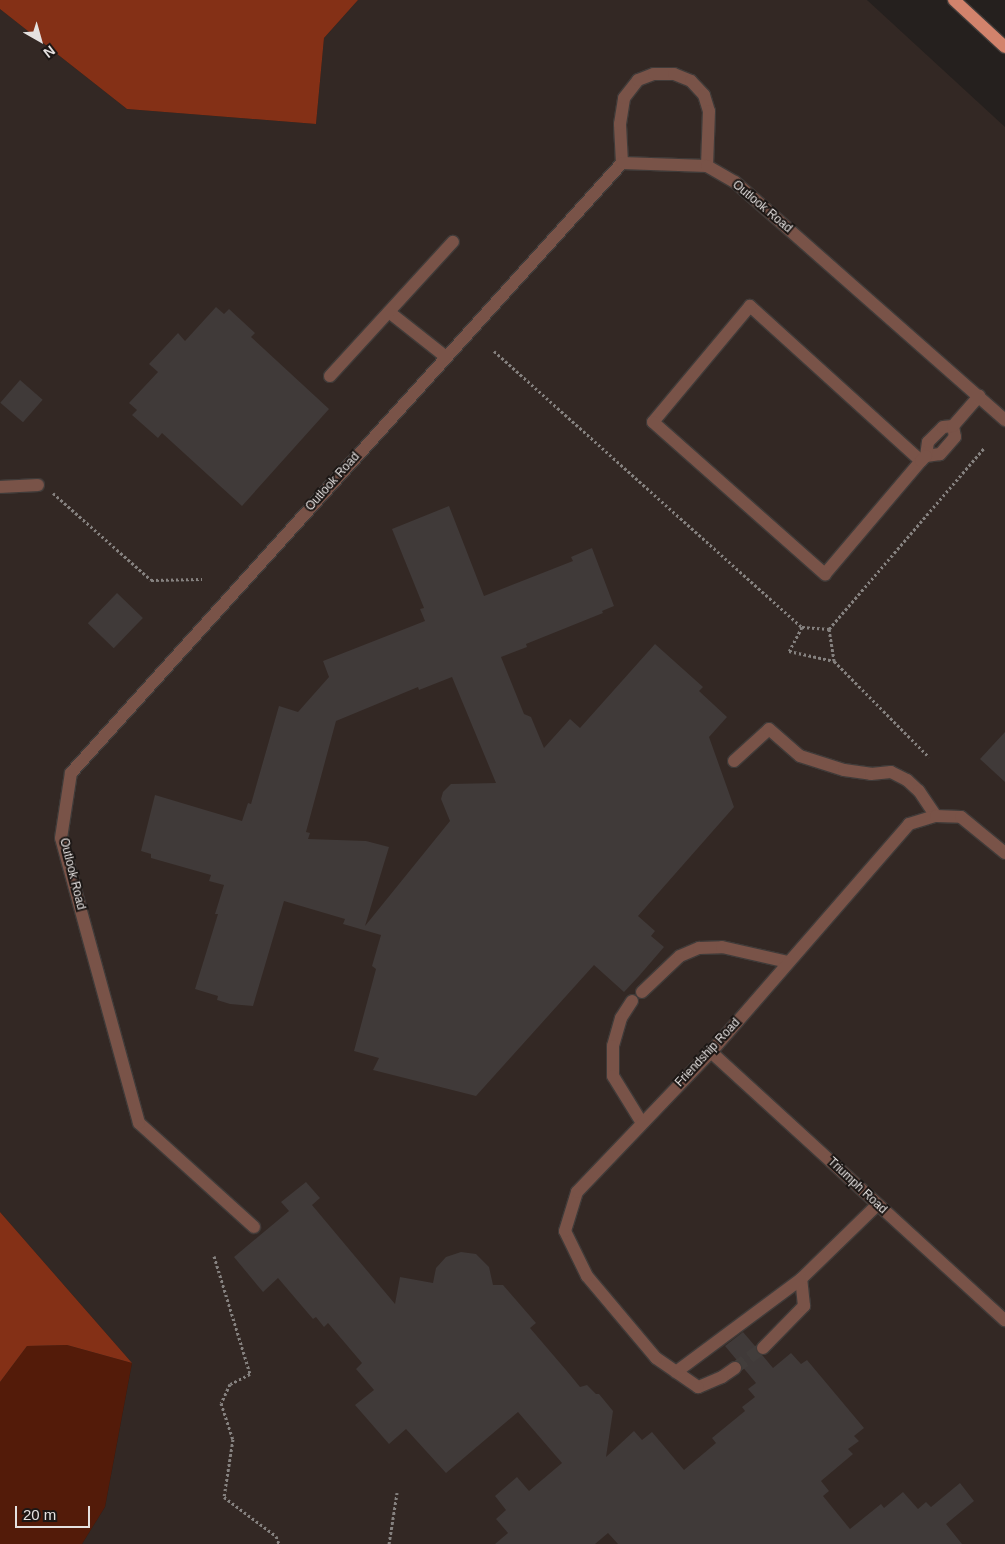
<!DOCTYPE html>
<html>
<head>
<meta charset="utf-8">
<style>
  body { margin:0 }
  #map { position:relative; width:1005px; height:1544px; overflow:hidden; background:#25201e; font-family:Helvetica,sans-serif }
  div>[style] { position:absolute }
  .built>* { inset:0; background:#332824 }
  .green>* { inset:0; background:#531b09 }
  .forest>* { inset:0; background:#843016 }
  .building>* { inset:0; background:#403a39; transform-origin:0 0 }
  .minor-tunnel>* { height:12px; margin-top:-6px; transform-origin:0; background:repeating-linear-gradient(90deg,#423d3b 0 12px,transparent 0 18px) }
  .path>* { height:3px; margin-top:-1.5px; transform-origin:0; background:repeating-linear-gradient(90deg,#85817f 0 2.5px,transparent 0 5px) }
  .roads { filter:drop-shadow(1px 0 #403b39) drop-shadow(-1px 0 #403b39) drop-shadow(0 1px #403b39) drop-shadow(0 -1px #403b39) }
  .minor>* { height:12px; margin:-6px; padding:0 6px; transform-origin:6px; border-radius:6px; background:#795348 }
  .major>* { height:12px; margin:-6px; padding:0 6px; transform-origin:6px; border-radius:6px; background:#d2836c }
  span { translate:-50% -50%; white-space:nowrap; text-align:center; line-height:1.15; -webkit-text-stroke:4px #1c1715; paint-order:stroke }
  .street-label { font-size:12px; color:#e5e1e0 }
  .north { position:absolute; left:15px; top:15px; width:50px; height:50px; -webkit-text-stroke:4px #1c1715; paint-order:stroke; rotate:142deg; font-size:14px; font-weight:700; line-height:20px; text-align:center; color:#e5e1e0 }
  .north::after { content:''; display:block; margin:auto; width:18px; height:22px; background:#e5e1e0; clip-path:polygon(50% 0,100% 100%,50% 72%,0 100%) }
  .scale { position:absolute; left:15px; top:1506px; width:75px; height:22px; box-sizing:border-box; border:2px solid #e5e1e0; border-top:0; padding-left:6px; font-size:15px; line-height:18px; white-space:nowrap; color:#e5e1e0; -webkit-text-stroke:4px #1c1715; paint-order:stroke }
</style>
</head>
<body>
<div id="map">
  <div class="built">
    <div style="clip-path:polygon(358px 0,867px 0,1005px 127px,1005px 1544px,82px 1544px,105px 1507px,132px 1363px,0 1212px,0 9px,127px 109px,316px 124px,324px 38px)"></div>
  </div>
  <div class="green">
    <div style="clip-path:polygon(67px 1345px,132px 1363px,105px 1507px,82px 1544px,0 1544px,0 1382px,27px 1346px)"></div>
  </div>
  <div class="forest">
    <div style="clip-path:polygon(0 0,358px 0,324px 38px,316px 124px,127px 109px,0 9px)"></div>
    <div style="clip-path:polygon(0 1212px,132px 1363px,67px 1345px,27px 1346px,0 1382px)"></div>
  </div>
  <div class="building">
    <div style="clip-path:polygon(216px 307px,224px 314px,229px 309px,255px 333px,251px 337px,329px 409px,242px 506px,162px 433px,158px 438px,132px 415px,137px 410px,129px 403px,158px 372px,149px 364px,178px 333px,185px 341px)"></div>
    <div style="left:20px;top:380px;width:30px;height:30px;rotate:41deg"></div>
    <div style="clip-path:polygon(evenodd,449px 506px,484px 596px,573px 561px,571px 557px,592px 548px,614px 606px,602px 611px,603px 613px,526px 644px,527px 647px,501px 657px,524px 714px,531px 717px,544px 748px,570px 719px,580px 728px,655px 644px,703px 687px,699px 691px,727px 717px,709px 737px,734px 807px,638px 916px,655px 931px,651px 936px,664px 947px,639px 976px,624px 992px,594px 965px,476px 1096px,373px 1070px,379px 1058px,354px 1051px,376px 969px,372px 966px,381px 935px,343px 924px,345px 919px,284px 901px,253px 1006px,230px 1004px,217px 1000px,218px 996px,195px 989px,218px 914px,215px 914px,224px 885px,209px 881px,211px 875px,151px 858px,151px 854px,141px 851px,155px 795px,242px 821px,248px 803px,251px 804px,279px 706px,298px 712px,329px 677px,323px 661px,425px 621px,420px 609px,424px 608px,392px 529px,449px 506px,452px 677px,496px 783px,451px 784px,443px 792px,441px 799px,450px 821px,365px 926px,389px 847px,366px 841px,308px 839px,310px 833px,306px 832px,336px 721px,418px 687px,419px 690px,452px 677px)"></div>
    <div style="left:117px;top:593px;width:36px;height:42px;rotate:44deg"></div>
    <div style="clip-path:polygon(1005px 732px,1005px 782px,980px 759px)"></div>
    <div style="clip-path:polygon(306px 1182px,320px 1198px,312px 1205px,395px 1304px,400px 1277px,433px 1283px,436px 1268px,446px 1257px,461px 1252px,476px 1254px,489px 1267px,493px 1285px,503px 1285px,536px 1323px,530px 1328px,566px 1370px,580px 1387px,587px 1385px,596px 1394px,599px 1394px,613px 1411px,606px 1457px,634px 1431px,642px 1440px,652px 1432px,684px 1470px,716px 1443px,712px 1438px,745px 1411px,742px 1407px,755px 1397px,748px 1389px,756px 1383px,725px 1346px,743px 1332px,755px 1346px,757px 1353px,763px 1356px,773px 1368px,791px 1353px,801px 1364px,807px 1360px,864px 1428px,854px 1436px,859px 1441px,848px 1449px,853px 1454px,821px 1481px,829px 1491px,823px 1496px,850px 1529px,881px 1504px,884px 1508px,903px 1492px,918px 1509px,926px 1502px,931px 1507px,960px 1483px,974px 1501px,946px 1524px,962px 1544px,618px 1544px,608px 1533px,595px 1544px,495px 1544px,508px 1533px,496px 1519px,506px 1510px,495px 1496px,517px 1477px,529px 1491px,562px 1463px,518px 1412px,446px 1473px,406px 1429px,389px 1444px,355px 1405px,374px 1390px,356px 1369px,362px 1363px,328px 1323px,324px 1327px,316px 1317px,313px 1319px,278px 1278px,263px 1292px,234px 1257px,289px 1211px,281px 1202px)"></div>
  </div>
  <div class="minor-tunnel">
    <div style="left:735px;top:1368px;width:34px;rotate:-36deg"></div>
  </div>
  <div class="path">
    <div style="left:494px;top:351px;width:414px;rotate:41.9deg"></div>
    <div style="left:802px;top:627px;width:27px;rotate:4deg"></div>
    <div style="left:829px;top:629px;width:32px;rotate:81deg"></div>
    <div style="left:834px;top:661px;width:135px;rotate:45.3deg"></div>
    <div style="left:53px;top:493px;width:131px;rotate:41.6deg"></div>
    <div style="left:151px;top:580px;width:51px;rotate:-1.1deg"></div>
    <div style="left:802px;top:627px;width:27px;rotate:118deg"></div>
    <div style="left:789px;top:651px;width:46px;rotate:12.5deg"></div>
    <div style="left:829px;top:629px;width:238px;rotate:-49.4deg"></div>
    <div style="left:214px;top:1256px;width:123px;rotate:73deg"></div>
    <div style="left:250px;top:1374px;width:22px;rotate:153deg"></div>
    <div style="left:230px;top:1384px;width:21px;rotate:115deg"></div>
    <div style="left:221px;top:1403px;width:38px;rotate:72deg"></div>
    <div style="left:233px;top:1439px;width:59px;rotate:98.8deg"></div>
    <div style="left:224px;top:1497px;width:65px;rotate:36.9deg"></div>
    <div style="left:276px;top:1536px;width:9px;rotate:69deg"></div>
    <div style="left:389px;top:1544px;width:52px;rotate:-81.1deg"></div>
  </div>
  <div class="roads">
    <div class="minor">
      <div style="left:622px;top:163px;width:39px;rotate:-93deg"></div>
      <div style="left:620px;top:124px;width:26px;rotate:-81deg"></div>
      <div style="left:624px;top:98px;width:23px;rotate:-52deg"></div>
      <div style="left:638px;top:80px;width:17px;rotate:-21deg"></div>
      <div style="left:654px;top:74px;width:20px"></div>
      <div style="left:674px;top:74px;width:18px;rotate:22deg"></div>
      <div style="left:691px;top:81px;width:19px;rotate:47deg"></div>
      <div style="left:704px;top:95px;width:17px;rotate:73deg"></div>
      <div style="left:709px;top:111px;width:55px;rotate:92.1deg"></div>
      <div style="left:389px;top:312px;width:73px;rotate:38.3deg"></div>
      <div style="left:330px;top:376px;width:182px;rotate:-47.5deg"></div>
      <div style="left:953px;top:426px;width:11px;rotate:80deg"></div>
      <div style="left:955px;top:437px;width:23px;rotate:131deg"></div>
      <div style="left:940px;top:454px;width:14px;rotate:172deg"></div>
      <div style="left:926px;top:456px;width:14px;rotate:-82deg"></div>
      <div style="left:928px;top:442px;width:21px;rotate:-45deg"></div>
      <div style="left:943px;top:427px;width:10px;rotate:-6deg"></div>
      <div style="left:953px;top:426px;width:40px;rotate:-49deg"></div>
      <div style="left:921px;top:461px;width:231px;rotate:-137.8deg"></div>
      <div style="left:750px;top:306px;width:151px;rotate:129.9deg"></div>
      <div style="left:653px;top:422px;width:230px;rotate:41.5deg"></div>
      <div style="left:825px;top:574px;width:148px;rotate:-49.7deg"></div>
      <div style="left:921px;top:461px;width:7px;rotate:-45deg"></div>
      <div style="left:0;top:487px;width:38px;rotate:-3deg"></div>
      <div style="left:734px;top:761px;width:47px;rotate:-42.4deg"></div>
      <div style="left:769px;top:729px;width:41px;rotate:41.1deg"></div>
      <div style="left:800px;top:756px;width:46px;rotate:17.7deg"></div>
      <div style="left:844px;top:770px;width:27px;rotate:8deg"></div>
      <div style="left:871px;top:774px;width:20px;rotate:-6deg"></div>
      <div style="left:891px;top:772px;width:18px;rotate:27deg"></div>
      <div style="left:907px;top:780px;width:16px;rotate:43deg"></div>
      <div style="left:919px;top:791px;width:30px;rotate:56deg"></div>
      <div style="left:642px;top:992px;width:52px;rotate:-43.5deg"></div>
      <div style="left:680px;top:956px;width:21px;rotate:-23deg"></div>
      <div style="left:699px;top:948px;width:23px;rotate:-2deg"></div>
      <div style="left:722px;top:947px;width:68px;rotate:12.8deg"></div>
      <div style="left:632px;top:1001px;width:20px;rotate:123deg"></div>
      <div style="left:621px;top:1018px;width:29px;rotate:106deg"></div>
      <div style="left:613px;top:1046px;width:30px;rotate:90deg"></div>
      <div style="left:613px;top:1076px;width:55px;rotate:58.3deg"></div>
      <div style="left:711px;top:1052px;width:398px;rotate:42.4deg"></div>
      <div style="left:254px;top:1227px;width:155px;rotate:-137.9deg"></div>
      <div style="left:139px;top:1123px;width:295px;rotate:-105.3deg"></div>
      <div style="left:61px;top:838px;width:66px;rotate:-81.3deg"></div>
      <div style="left:71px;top:773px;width:822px;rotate:-47.91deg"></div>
      <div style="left:622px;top:163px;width:85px;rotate:2deg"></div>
      <div style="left:707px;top:166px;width:32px;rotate:30deg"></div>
      <div style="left:735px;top:182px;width:360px;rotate:41.4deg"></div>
      <div style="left:763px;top:1348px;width:59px;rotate:-45.7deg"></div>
      <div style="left:804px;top:1306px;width:27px;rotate:-96deg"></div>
      <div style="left:801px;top:1279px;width:106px;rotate:-44.2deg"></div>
      <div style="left:735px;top:1368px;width:16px;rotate:145deg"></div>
      <div style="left:722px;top:1377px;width:26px;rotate:157deg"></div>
      <div style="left:698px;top:1387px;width:51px;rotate:-145.4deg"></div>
      <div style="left:656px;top:1358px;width:107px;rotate:-130.1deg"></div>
      <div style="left:587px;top:1276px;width:50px;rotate:-116.1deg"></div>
      <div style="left:565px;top:1231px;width:41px;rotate:-72.9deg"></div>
      <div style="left:577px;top:1192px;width:194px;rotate:-46.3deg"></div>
      <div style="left:711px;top:1052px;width:302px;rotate:-49deg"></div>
      <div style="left:909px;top:824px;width:28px;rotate:-17deg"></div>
      <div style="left:936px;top:816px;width:25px;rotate:2deg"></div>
      <div style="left:961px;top:817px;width:57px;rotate:39.3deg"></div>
      <div style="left:676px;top:1372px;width:156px;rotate:-36.6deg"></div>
    </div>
    <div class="major">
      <div style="left:954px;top:0;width:69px;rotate:42.7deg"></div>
    </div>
  </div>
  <div class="street-label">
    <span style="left:762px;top:207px;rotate:40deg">Outlook Road</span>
    <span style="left:333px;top:482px;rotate:-48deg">Outlook Road</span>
    <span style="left:72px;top:874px;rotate:76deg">Outlook Road</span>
    <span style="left:708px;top:1053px;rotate:-47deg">Friendship Road</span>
    <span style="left:857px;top:1186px;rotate:43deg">Triumph Road</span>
  </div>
  <div class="north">N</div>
  <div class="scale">20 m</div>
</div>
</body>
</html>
